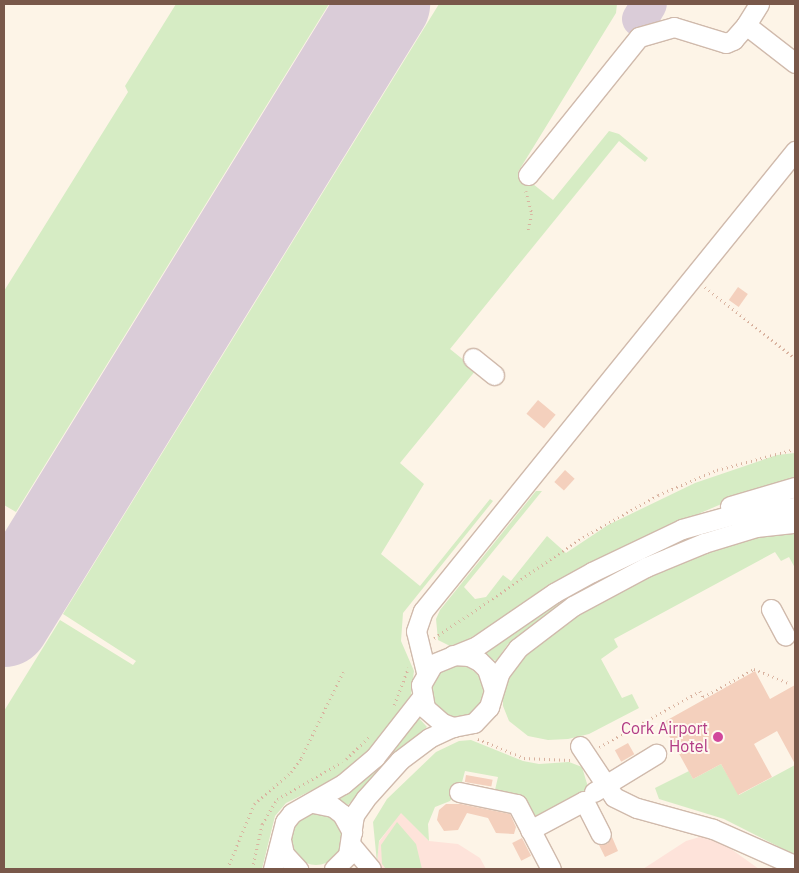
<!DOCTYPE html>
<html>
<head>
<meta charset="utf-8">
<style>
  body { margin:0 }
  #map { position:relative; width:799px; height:873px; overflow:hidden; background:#fdf4e7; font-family:"IBM Plex Sans",sans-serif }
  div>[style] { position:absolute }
  .commercial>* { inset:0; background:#fee3da }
  .green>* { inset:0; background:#d6ecc4 }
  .round { border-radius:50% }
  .taxiway>* { height:36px; margin:-18px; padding:0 18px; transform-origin:18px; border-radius:18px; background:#daccd8 }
  .runway>* { height:92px; margin:-46px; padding:0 46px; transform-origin:46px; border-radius:46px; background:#daccd8 }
  .building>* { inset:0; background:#f4d0bd; transform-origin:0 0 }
  .path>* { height:2.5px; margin-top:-1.25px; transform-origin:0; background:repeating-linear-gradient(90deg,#d9b3a0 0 1px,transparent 0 5px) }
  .roads { filter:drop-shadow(1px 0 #d0baac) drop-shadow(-1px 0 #d0baac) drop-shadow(0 1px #d0baac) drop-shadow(0 -1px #d0baac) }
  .minor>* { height:19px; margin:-9.5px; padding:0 9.5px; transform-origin:9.5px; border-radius:9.5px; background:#fff }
  .dots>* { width:14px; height:14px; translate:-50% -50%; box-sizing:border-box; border:2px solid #fff8ee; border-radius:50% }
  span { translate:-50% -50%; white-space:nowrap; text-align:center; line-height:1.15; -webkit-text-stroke:4px #fff8ee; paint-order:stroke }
  .hotel-label { font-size:16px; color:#b23c85 }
  .right { translate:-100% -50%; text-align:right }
  .frame { position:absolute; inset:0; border:5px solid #79584a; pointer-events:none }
</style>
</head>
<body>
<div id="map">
  <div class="commercial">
    <div style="clip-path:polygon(401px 812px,429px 841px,458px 844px,480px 858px,486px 869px,373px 869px,377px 863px,379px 842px)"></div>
    <div style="clip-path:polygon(710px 834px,759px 869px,643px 869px,686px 841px)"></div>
  </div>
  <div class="green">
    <div style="clip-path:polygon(176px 4px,329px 4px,16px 512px,4px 505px,4px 291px,128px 92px,125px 86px)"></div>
    <div style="clip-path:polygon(439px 4px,617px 4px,616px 13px,518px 172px,553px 200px,609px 131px,619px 134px,648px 158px,645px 162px,619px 141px,450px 349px,476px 370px,400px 463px,424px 484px,381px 554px,420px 586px,490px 499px,493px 501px,403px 613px,401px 641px,414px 671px,411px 695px,387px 732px,343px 775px,286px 803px,275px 816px,262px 869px,4px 869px,4px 711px,60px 620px,133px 665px,136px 661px,63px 614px)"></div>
    <div style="clip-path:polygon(795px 453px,795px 482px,745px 494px,637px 540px,587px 566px,467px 640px,450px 646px,438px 640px,436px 619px,440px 610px,536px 491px,542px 491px,464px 587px,475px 599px,486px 597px,503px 575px,511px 581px,547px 536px,566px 553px,608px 525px,695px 483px,777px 455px)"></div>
    <div style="clip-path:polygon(775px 511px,563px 604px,508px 644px,496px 661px,485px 656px,487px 650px,571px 592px,694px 532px)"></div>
    <div style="clip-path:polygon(795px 531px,795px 568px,789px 557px,781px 561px,775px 552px,614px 639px,618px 647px,601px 659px,622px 698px,632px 694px,639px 708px,589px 734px,568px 739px,548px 740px,528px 736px,509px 721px,503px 706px,503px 686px,528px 650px,564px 620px,675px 562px,760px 534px)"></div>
    <div class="round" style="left:431px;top:665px;width:52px;height:52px"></div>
    <div style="clip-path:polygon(418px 717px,427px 727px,395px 754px,390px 750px)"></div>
    <div style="clip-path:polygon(471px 740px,523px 761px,539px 764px,569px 762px,582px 767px,588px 787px,580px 795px,535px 816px,514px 796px,495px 790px,498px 777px,465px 771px,461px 786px,450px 801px,435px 807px,428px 824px,429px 841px,401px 813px,379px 841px,377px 863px,373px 822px,387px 799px,436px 752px,459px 741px)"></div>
    <div style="clip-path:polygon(721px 764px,739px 795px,795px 765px,795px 855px,724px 819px,659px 799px,655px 788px,689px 771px,693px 779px)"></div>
    <div style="clip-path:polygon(377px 765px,380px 769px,348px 805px,339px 799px)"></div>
    <div class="round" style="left:290px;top:813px;width:52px;height:52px"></div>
    <div style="clip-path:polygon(397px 822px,416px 844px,422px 869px,386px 869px,382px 864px,381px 845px)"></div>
  </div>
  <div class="taxiway">
    <div style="left:640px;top:19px;width:17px;rotate:-59deg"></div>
  </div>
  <div class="runway">
    <div style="left:4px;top:621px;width:725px;rotate:-58.37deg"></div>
  </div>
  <div class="building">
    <div style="left:738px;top:287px;width:12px;height:16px;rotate:35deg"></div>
    <div style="left:538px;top:400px;width:23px;height:18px;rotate:40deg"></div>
    <div style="left:565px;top:470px;width:13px;height:16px;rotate:42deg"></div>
    <div style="clip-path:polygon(755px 671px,770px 699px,795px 685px,795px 764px,777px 731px,754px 744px,772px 777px,738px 795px,721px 764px,693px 779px,662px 723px)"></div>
    <div style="left:628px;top:743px;width:13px;height:15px;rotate:61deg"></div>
    <div style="left:466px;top:775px;width:27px;height:7px;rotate:10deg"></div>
    <div style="clip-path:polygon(446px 804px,461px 804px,510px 814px,516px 827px,514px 834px,496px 833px,488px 818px,467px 813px,458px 830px,444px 831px,437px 820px,439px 810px)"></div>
    <div style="clip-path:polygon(612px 837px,618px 851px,605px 857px,599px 845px,607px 844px)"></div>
    <div style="left:522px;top:838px;width:20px;height:11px;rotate:63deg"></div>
  </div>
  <div class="path">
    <div style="left:526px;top:191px;width:24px;rotate:75deg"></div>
    <div style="left:532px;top:214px;width:17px;rotate:103deg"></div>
    <div style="left:705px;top:287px;width:115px;rotate:38.3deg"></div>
    <div style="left:434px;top:638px;width:180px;rotate:-34.1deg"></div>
    <div style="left:583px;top:537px;width:86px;rotate:-29.2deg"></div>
    <div style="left:658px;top:495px;width:64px;rotate:-23deg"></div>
    <div style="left:717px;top:470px;width:81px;rotate:-15.1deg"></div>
    <div style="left:394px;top:705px;width:40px;rotate:-69deg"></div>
    <div style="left:478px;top:739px;width:50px;rotate:22.4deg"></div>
    <div style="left:524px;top:758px;width:46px;rotate:2.5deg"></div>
    <div style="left:599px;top:747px;width:115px;rotate:-29deg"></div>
    <div style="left:700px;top:691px;width:7px;rotate:63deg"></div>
    <div style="left:703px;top:697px;width:58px;rotate:-28.8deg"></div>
    <div style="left:754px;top:669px;width:37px;rotate:22deg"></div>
    <div style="left:346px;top:759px;width:35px;rotate:-44deg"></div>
    <div style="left:227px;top:869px;width:70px;rotate:-67.4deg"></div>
    <div style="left:254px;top:804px;width:49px;rotate:-40.9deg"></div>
    <div style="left:291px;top:772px;width:17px;rotate:-54deg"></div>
    <div style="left:301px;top:758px;width:96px;rotate:-64deg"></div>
    <div style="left:252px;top:869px;width:46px;rotate:-77.5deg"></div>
    <div style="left:262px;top:824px;width:29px;rotate:-59deg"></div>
    <div style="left:277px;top:799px;width:75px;rotate:-29.6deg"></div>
  </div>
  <div class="roads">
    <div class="minor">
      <div style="left:759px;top:4px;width:25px;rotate:122deg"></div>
      <div style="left:746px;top:25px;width:62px;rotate:37.8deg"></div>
      <div style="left:528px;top:175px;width:177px;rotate:-51.2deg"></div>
      <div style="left:639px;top:37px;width:36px;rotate:-16deg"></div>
      <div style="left:674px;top:27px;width:54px;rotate:17.1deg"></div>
      <div style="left:726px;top:43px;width:8px;rotate:-23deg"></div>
      <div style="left:733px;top:40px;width:20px;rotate:-49deg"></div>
      <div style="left:473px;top:358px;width:27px;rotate:39deg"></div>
      <div style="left:730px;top:506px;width:68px;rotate:-16.3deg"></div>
      <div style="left:795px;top:507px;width:64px;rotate:172.8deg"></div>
      <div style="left:732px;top:515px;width:52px;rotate:164.4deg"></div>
      <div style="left:682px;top:529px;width:100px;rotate:154.5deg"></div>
      <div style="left:592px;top:572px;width:43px;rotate:151.1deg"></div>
      <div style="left:554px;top:593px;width:93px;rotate:145.5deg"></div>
      <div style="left:477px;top:646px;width:48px;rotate:157.8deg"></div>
      <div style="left:433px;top:664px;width:24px;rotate:120deg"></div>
      <div style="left:421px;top:685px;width:23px;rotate:80deg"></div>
      <div style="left:425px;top:708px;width:23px;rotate:41deg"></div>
      <div style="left:442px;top:723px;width:12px;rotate:20deg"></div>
      <div style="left:453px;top:727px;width:21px;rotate:-11deg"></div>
      <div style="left:474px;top:723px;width:22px;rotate:-47deg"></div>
      <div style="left:489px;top:707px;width:37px;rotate:-73deg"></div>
      <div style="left:500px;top:672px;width:30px;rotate:-53deg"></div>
      <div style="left:518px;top:648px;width:69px;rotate:-37.4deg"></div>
      <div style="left:573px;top:606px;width:83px;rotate:-28.1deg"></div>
      <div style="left:646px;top:567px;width:63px;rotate:-22.5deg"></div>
      <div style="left:704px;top:543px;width:54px;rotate:-17.1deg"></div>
      <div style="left:756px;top:527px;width:39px;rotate:-6deg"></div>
      <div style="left:771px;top:609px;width:30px;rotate:62deg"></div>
      <div style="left:453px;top:655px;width:16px;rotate:4deg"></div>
      <div style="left:469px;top:656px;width:11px;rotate:27deg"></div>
      <div style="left:479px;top:661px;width:11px;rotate:45deg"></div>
      <div style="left:487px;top:669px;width:22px;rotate:72deg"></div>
      <div style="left:426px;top:672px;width:42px;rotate:-103.7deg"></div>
      <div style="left:416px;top:631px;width:21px;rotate:-71deg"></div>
      <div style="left:423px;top:611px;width:592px;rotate:-51.04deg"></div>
      <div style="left:580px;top:746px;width:61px;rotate:56.3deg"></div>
      <div style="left:614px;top:797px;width:25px;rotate:26deg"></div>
      <div style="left:637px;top:808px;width:79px;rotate:15.4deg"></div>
      <div style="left:713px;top:829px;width:86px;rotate:23.9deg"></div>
      <div style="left:459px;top:792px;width:59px;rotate:11.7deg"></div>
      <div style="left:517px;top:804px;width:73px;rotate:62.4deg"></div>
      <div style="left:594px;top:792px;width:73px;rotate:-31.5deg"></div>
      <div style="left:313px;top:803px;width:20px;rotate:11deg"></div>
      <div style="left:333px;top:807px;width:11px;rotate:38deg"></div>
      <div style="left:342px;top:814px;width:21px;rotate:61deg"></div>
      <div style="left:530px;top:830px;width:61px;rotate:-28.2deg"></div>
      <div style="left:584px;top:801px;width:37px;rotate:63deg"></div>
      <div style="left:281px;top:840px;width:14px;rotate:78deg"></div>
      <div style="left:284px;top:854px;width:21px;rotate:47deg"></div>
      <div style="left:351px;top:845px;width:31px;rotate:50deg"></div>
      <div style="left:273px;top:869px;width:49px;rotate:-75.7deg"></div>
      <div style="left:285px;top:822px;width:11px;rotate:-52deg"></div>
      <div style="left:292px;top:813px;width:59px;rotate:-29.6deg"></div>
      <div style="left:343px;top:784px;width:42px;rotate:-40.2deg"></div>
      <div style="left:375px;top:757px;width:76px;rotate:-51.9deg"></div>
      <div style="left:334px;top:869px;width:20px;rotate:-45deg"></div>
      <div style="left:348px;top:855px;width:40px;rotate:-81.5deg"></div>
      <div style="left:354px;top:815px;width:19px;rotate:-55deg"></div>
      <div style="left:365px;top:799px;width:52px;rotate:-48.1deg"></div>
      <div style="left:400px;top:760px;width:36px;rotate:-37deg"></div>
      <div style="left:429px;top:738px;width:26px;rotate:-25deg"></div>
    </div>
  </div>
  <div class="dots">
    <div style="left:718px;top:737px;background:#d1479c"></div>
  </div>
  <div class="hotel-label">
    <span class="right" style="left:708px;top:737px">Cork Airport<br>Hotel</span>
  </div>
  <div class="frame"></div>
</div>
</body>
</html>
